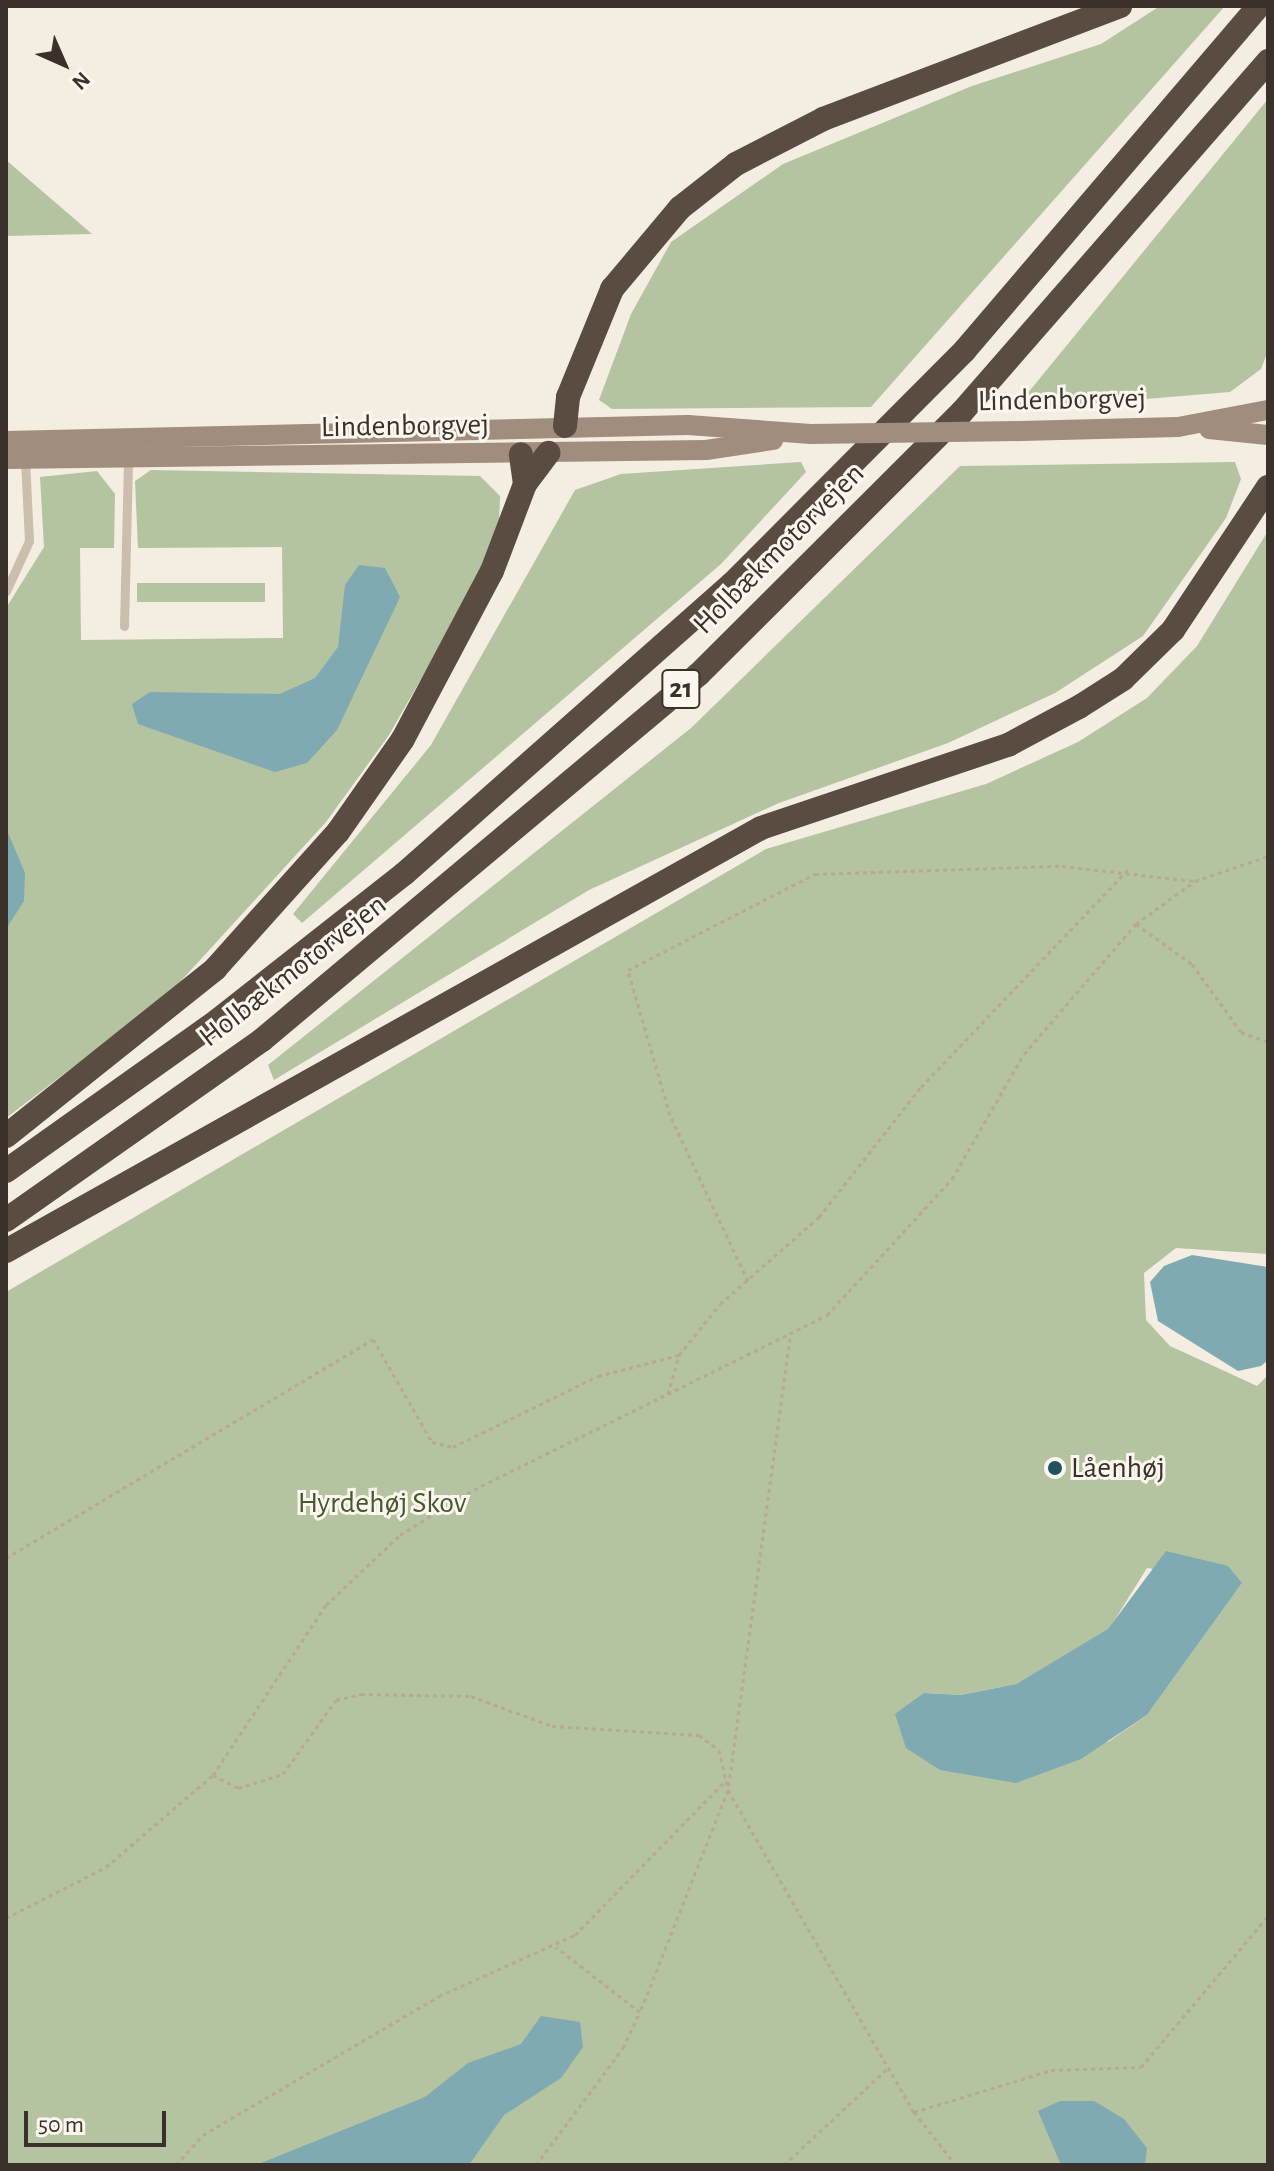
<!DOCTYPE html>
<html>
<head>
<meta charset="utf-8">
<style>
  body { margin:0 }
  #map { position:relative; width:1274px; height:2171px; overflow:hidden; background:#f4ede1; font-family:"Alegreya Sans",sans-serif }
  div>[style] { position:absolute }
  .green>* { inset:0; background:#b4c3a0; transform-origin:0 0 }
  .water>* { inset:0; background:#7faab1 }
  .path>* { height:3px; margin-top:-1.5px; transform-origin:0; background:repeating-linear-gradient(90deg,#b8a896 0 4px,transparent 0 8px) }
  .service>* { height:9px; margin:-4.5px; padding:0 4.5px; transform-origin:4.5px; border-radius:4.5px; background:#ccbeac }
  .secondary>* { height:20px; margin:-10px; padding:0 10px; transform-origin:10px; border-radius:10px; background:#a08d7d }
  .motorway>* { height:24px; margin:-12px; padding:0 12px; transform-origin:12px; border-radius:12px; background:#5b4c42 }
  .secondary-bridge>* { height:20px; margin:-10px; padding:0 10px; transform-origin:10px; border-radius:10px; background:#a08d7d }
  .dots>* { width:22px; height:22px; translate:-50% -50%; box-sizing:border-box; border:4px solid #fbf6ee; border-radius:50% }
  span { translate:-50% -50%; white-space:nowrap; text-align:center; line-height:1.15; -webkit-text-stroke:6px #fbf6ee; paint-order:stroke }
  .shield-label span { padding:2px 6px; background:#fbf6ee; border:2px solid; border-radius:6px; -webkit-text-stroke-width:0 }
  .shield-label { font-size:28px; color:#3a312b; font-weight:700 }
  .street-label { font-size:30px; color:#3a312b }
  .poi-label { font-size:30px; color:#3a312b }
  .left { translate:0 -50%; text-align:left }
  .park-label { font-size:30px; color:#45592e }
  .frame { position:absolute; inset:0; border:8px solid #3a312b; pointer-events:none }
  .north { position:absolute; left:24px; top:24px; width:80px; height:80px; -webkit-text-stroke:6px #fbf6ee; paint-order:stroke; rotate:135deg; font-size:22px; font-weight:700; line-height:32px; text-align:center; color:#3a312b }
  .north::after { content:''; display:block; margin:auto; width:28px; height:36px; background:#3a312b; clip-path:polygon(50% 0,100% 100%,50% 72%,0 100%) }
  .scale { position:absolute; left:24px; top:2111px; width:142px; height:36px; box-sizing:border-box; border:4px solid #3a312b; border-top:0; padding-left:10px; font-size:24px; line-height:28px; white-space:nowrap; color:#3a312b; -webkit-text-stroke:6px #fbf6ee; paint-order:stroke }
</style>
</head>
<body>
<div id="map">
  <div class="green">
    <div style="clip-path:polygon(1160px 6px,1225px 6px,871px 407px,612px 409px,599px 400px,631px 314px,671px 242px,783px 164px,972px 86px,1101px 44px)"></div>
    <div style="clip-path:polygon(1268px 99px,1268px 351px,1261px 369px,1230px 392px,1014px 410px)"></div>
    <div style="clip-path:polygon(6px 160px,92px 234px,6px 236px)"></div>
    <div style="clip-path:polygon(801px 462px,806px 472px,721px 564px,302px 923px,293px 914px,431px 745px,575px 490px,621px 474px)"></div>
    <div style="clip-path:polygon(1235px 462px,1241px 479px,1226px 518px,1143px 636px,1055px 693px,948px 743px,779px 803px,589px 890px,274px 1080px,268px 1065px,691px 728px,960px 466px)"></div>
    <div style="clip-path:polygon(151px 470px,480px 476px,500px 496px,499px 524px,468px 597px,389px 735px,326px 822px,169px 994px,6px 1118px,6px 608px,44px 547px,40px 477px,97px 471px,115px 494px,114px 548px,80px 548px,81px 640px,283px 638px,282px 547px,138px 548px,135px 481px)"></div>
    <div style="clip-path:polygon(evenodd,1268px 531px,1268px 1254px,1176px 1248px,1144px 1273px,1146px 1320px,1170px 1346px,1257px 1386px,1268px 1375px,1268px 2165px,6px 2165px,6px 1292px,766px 849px,986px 784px,1078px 742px,1147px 698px,1197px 646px,1268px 531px,1147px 1568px,1242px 1583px,1147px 1715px,1108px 1742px,924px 1693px,961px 1695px,1016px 1684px,1109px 1629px,1147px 1568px)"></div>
    <div style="left:137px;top:583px;width:128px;height:19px"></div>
  </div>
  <div class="water">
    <div style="clip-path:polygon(359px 565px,385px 568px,400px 597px,337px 730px,307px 763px,275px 772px,138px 724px,132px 704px,150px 692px,280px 694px,315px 678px,338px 647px,345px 585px)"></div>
    <div style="clip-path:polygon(6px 828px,25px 873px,24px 901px,6px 929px)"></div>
    <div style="clip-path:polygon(1192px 1255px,1268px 1267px,1268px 1360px,1261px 1366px,1238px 1371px,1158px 1321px,1150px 1282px,1164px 1266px)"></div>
    <div style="clip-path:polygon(1166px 1551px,1228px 1566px,1242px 1583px,1147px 1715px,1081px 1759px,1016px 1783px,940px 1770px,906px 1748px,895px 1714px,924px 1693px,961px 1695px,1016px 1684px,1108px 1629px)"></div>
    <div style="clip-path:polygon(541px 2016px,580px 2022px,583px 2047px,561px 2078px,504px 2115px,469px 2165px,256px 2165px,425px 2097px,468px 2063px,521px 2044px)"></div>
    <div style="clip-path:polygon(1060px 2101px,1094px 2101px,1124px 2119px,1147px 2148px,1145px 2165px,1061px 2165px,1038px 2111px)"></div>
  </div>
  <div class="path">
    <div style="left:1136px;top:924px;width:69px;rotate:35.5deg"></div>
    <div style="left:1192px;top:964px;width:84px;rotate:54.2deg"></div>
    <div style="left:1241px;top:1032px;width:29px;rotate:20deg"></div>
    <div style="left:748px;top:1281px;width:183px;rotate:-115.2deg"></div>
    <div style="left:670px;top:1115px;width:151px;rotate:-106.2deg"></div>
    <div style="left:628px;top:970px;width:210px;rotate:-27.2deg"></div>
    <div style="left:815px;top:874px;width:247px;rotate:-1.9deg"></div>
    <div style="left:1062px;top:866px;width:132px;rotate:6.5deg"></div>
    <div style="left:790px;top:1338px;width:456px;rotate:97.8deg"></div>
    <div style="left:728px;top:1790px;width:372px;rotate:60deg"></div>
    <div style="left:914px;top:2112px;width:68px;rotate:51.6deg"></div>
    <div style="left:668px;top:1394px;width:40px;rotate:-74deg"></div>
    <div style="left:6px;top:1558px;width:427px;rotate:-30.8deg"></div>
    <div style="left:373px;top:1339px;width:119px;rotate:60.2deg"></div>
    <div style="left:432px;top:1442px;width:22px;rotate:13deg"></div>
    <div style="left:453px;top:1447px;width:161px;rotate:-26.1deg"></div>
    <div style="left:598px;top:1376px;width:84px;rotate:-14.5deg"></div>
    <div style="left:679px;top:1355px;width:65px;rotate:-51.2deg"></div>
    <div style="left:720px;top:1304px;width:132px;rotate:-41.3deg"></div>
    <div style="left:819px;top:1217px;width:165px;rotate:-51.9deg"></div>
    <div style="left:921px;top:1087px;width:300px;rotate:-46.4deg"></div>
    <div style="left:213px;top:1775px;width:28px;rotate:27deg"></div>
    <div style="left:238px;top:1788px;width:47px;rotate:-17.3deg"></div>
    <div style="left:283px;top:1774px;width:91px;rotate:-54.4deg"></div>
    <div style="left:336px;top:1700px;width:26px;rotate:-13deg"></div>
    <div style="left:361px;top:1694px;width:110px;rotate:1deg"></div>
    <div style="left:471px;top:1696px;width:86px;rotate:20.3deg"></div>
    <div style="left:552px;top:1726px;width:147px;rotate:3.5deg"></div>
    <div style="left:699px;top:1735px;width:25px;rotate:37deg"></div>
    <div style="left:719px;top:1750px;width:41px;rotate:77.3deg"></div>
    <div style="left:728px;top:1790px;width:239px;rotate:111.6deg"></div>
    <div style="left:6px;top:1918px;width:112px;rotate:-27deg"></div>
    <div style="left:106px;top:1867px;width:141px;rotate:-40.7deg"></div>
    <div style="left:213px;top:1775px;width:204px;rotate:-56.4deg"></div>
    <div style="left:326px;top:1605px;width:102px;rotate:-43.4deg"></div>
    <div style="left:400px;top:1535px;width:79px;rotate:-32.1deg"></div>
    <div style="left:467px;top:1493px;width:402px;rotate:-26.3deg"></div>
    <div style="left:827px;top:1315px;width:185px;rotate:-47.4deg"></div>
    <div style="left:952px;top:1179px;width:144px;rotate:-60.1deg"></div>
    <div style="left:1024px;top:1054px;width:172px;rotate:-49.3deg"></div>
    <div style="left:1136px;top:924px;width:73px;rotate:-36.1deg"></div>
    <div style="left:1195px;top:881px;width:77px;rotate:-18.9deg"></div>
    <div style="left:914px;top:2112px;width:143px;rotate:-17deg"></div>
    <div style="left:1051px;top:2070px;width:90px;rotate:-1.9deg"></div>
    <div style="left:1141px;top:2067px;width:197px;rotate:-49.9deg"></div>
    <div style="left:176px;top:2165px;width:40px;rotate:-48deg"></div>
    <div style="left:203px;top:2135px;width:274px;rotate:-30.5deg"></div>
    <div style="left:439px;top:1996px;width:149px;rotate:-24.2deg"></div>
    <div style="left:575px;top:1935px;width:216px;rotate:-45.7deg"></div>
    <div style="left:536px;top:2165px;width:146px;rotate:-53.4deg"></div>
    <div style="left:623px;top:2048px;width:40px;rotate:-65deg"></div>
    <div style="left:640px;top:2012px;width:106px;rotate:-142.3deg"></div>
    <div style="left:784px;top:2165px;width:142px;rotate:-43deg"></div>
  </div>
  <div class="service">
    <div style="left:6px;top:591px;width:55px;rotate:-65.3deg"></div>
    <div style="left:29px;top:541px;width:81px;rotate:-92.8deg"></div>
    <div style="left:124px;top:626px;width:167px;rotate:-88.6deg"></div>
  </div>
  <div class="secondary">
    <div style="left:1209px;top:429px;width:59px;rotate:5.8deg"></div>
    <div style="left:1021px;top:431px;width:157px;rotate:-1.5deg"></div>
    <div style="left:1178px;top:427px;width:91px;rotate:-10.8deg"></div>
    <div style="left:6px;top:441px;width:682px;rotate:-1.34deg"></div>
    <div style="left:688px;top:425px;width:123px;rotate:4.2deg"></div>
    <div style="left:6px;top:459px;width:700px;rotate:-0.74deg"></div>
    <div style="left:706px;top:450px;width:68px;rotate:-8.5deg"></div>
  </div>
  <div class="motorway">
    <div style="left:565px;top:426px;width:29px;rotate:-84deg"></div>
    <div style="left:568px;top:397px;width:117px;rotate:-67.8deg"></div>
    <div style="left:612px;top:289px;width:106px;rotate:-50deg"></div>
    <div style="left:680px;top:208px;width:71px;rotate:-38.2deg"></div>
    <div style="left:736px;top:164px;width:98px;rotate:-27.3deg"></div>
    <div style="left:823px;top:119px;width:318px;rotate:-20.8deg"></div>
    <div style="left:525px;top:484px;width:39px;rotate:-53deg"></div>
    <div style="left:6px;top:1136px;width:268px;rotate:-38.6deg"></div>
    <div style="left:215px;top:969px;width:184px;rotate:-48.1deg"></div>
    <div style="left:338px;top:832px;width:113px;rotate:-55deg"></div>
    <div style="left:403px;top:739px;width:190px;rotate:-62.1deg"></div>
    <div style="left:492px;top:571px;width:93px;rotate:-69.2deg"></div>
    <div style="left:525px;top:484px;width:30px;rotate:-98deg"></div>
    <div style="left:6px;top:1171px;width:259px;rotate:-35.4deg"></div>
    <div style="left:217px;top:1021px;width:238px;rotate:-38.2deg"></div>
    <div style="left:404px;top:874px;width:438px;rotate:-41.5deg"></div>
    <div style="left:732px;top:584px;width:330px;rotate:-45.1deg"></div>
    <div style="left:965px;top:350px;width:453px;rotate:-49.5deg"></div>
    <div style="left:6px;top:1220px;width:313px;rotate:-35.1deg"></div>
    <div style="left:262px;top:1040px;width:570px;rotate:-39.95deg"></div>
    <div style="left:699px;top:674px;width:371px;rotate:-44.9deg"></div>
    <div style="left:962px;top:412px;width:466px;rotate:-48.9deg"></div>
    <div style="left:6px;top:1251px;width:865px;rotate:-29.26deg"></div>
    <div style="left:761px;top:828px;width:261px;rotate:-18.6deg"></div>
    <div style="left:1008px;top:745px;width:81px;rotate:-28.2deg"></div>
    <div style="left:1079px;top:707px;width:52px;rotate:-32.5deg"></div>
    <div style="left:1123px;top:679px;width:70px;rotate:-44.4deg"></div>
    <div style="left:1173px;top:630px;width:172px;rotate:-56.4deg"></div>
  </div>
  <div class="secondary-bridge">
    <div style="left:811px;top:434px;width:210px;rotate:-0.8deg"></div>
  </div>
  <div class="dots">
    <div style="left:1055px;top:1468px;background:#20525c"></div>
  </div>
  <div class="shield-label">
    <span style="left:681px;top:689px">21</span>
  </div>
  <div class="street-label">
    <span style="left:1062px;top:400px;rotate:-1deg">Lindenborgvej</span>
    <span style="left:405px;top:426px;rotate:-1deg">Lindenborgvej</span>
    <span style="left:779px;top:549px;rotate:-45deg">Holbækmotorvejen</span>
    <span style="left:293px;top:971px;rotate:-38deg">Holbækmotorvejen</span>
  </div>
  <div class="poi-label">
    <span class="left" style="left:1071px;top:1468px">Låenhøj</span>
  </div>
  <div class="park-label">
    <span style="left:382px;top:1503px">Hyrdehøj Skov</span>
  </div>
  <div class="frame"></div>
  <div class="north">N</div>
  <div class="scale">50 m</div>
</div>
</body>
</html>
